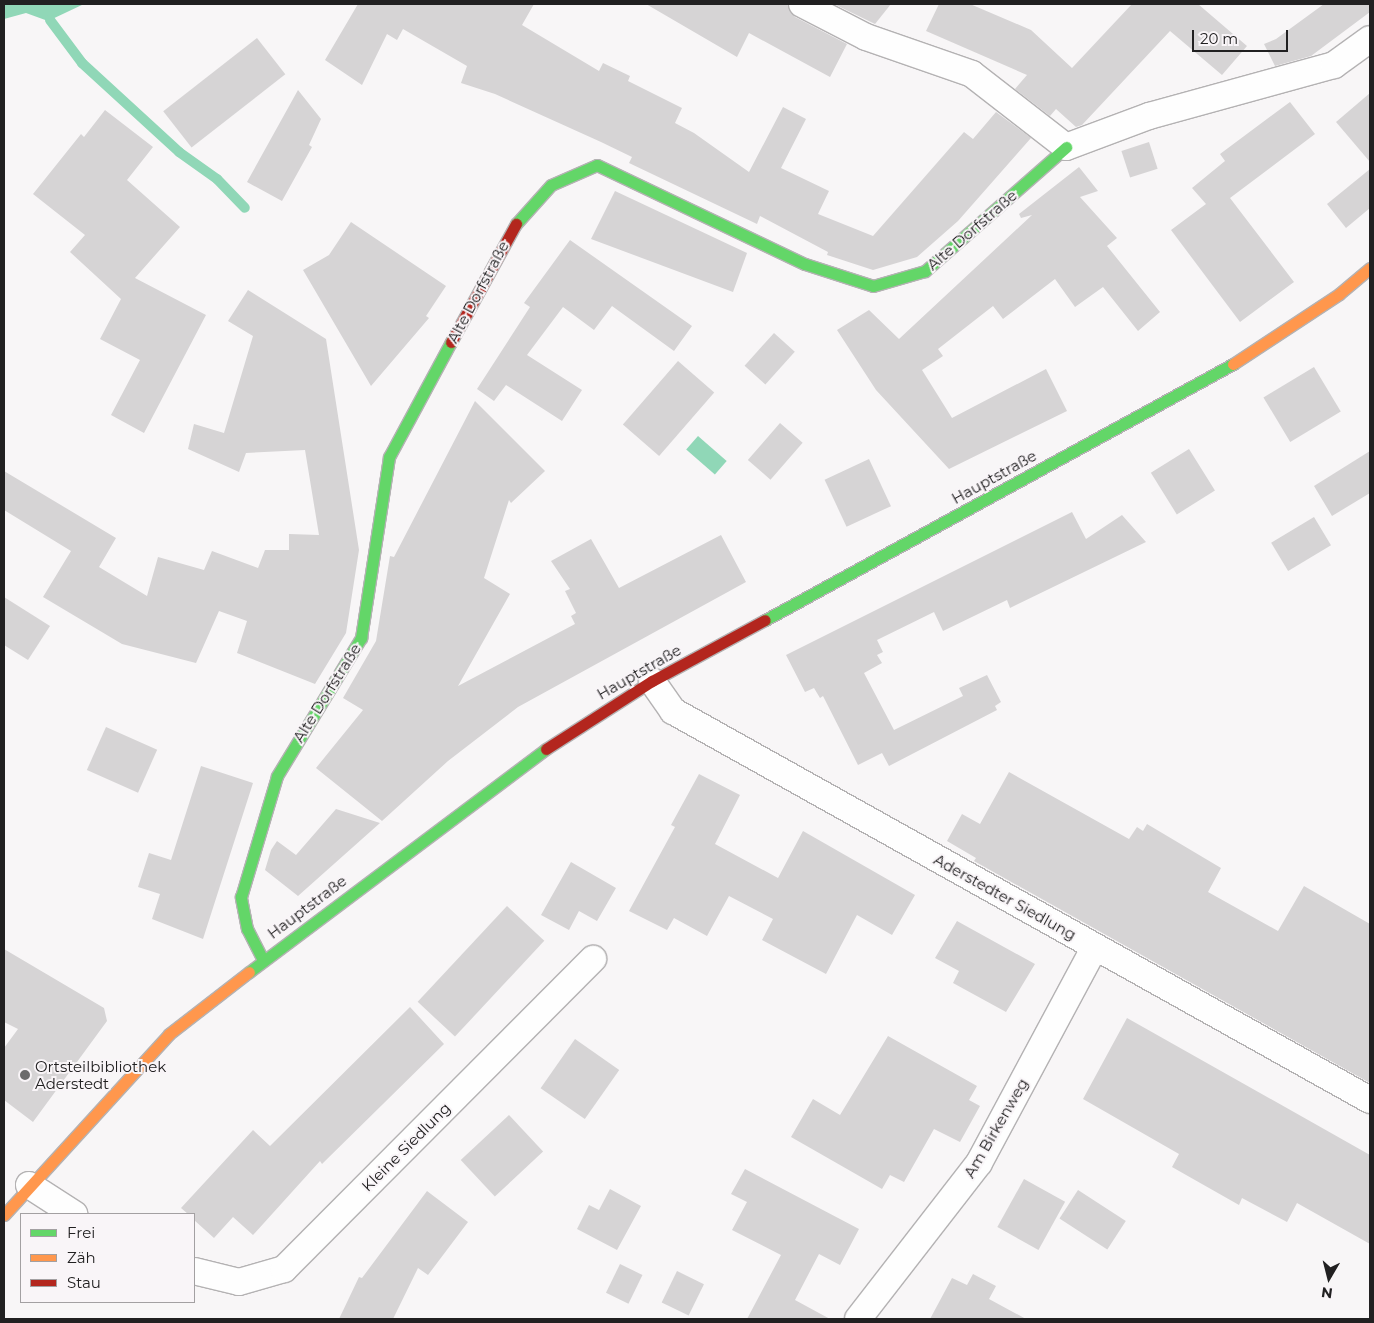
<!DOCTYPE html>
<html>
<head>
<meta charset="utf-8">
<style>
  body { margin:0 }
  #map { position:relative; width:1374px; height:1323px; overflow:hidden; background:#f8f6f7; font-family:Montserrat,sans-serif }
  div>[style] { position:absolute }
  .water>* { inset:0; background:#90d7b7; transform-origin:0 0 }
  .stream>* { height:10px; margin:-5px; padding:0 5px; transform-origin:5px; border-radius:5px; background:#90d7b7 }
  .building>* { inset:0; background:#d6d4d5; transform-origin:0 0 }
  .roads { filter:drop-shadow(1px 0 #b4b2b3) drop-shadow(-1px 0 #b4b2b3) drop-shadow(0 1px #b4b2b3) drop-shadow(0 -1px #b4b2b3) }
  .street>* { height:26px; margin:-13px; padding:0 13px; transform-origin:13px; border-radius:13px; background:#fefefe }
  .fast>* { height:11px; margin:-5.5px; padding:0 5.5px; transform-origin:5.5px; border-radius:5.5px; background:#63d668 }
  .slow>* { height:11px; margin:-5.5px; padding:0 5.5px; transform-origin:5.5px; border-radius:5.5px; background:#ff974d }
  .jam>* { height:11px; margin:-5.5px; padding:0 5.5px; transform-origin:5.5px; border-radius:5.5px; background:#b3261e }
  .dots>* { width:14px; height:14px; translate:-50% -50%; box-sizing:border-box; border:2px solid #f9f5f8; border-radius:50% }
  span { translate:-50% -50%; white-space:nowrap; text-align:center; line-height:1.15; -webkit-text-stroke:4px #f9f5f8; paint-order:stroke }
  .street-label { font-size:15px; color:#212021 }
  .poi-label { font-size:15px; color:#212021 }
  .left { translate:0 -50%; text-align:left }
  .frame { position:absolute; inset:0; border:5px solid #212021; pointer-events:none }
  .legend { position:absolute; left:20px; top:1213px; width:175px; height:90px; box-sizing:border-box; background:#f9f5f8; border:1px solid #a3a0a2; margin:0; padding:6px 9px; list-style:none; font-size:15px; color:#212021 }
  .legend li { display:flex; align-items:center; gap:10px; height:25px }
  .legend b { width:25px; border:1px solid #a3a0a2 }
  .north { position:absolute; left:1304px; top:1253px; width:50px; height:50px; -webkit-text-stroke:4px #f9f5f8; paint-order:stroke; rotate:188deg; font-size:14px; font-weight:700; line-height:20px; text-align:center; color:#212021 }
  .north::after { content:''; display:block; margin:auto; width:18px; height:22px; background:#212021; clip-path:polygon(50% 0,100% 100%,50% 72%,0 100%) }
  .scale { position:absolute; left:1192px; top:30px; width:96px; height:22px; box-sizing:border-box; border:2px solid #212021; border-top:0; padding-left:6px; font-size:15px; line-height:18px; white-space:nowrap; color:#212021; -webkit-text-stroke:4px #f9f5f8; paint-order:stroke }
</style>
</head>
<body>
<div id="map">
  <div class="water">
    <div style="clip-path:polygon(4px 4px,84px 4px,48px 21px,26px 13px,4px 19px)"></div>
    <div style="left:698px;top:436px;width:38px;height:18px;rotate:41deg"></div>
  </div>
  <div class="stream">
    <div style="left:50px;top:20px;width:54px;rotate:53.3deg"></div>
    <div style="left:82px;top:63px;width:132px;rotate:42.5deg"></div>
    <div style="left:179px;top:152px;width:47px;rotate:35.4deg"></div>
    <div style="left:217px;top:179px;width:40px;rotate:46deg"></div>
  </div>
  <div class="building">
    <div style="clip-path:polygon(358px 4px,534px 4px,522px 25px,599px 71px,603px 63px,630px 76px,628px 81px,682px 108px,675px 123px,694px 133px,749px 172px,783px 107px,806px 119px,781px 168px,829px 191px,818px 214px,873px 236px,964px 132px,973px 139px,996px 112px,1031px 138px,958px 221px,917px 257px,873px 270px,827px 255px,828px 252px,760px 216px,757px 224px,629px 163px,632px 157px,601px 142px,495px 94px,461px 83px,467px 66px,403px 29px,397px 40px,387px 34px,362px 85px,325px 60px)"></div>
    <div style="clip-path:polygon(646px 4px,787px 4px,795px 17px,847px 44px,830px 77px,749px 33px,737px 57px)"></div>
    <div style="clip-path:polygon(834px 4px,891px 4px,875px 24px)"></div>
    <div style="clip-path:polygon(939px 4px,970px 4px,1031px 30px,1072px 68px,1132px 4px,1198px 4px,1247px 46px,1222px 75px,1170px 31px,1082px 125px,1076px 127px,1056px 109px,1050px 116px,1015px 89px,1027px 75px,926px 31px)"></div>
    <div style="clip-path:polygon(1324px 4px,1370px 4px,1370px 12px,1311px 56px,1275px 66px,1264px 44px,1276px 39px)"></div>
    <div style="left:257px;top:38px;width:46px;height:119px;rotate:52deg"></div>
    <div style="clip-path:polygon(298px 90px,321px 119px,309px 145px,312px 147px,282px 201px,247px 182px)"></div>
    <div style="clip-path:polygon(1370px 93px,1370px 162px,1336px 122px)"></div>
    <div style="clip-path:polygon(1290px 102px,1315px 134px,1230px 198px,1294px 282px,1240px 322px,1171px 230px,1206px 204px,1192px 188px,1225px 161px,1220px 154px)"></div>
    <div style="clip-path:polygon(105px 110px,153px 147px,127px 180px,180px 227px,135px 278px,206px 315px,144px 433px,111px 415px,140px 360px,100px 339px,121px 299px,70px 252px,85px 235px,33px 194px,81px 134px,84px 137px)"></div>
    <div style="left:1149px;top:142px;width:28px;height:29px;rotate:72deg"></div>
    <div style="clip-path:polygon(1079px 167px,1098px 191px,1080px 197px,1117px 238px,1107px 246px,1160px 312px,1138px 331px,1103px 287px,1075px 307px,1055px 279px,1003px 319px,993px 306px,938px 349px,943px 356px,922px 370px,952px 418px,1046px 369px,1067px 411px,949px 469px,876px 390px,837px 330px,869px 310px,899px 339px,1032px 215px,1021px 218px,1019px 214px)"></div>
    <div style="clip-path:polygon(1370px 169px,1370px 208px,1346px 228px,1327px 204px)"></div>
    <div style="clip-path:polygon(615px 191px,747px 253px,733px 292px,591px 239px)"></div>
    <div style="clip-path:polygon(351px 222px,446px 286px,426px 316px,429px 318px,371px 386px,303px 270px,329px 255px)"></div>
    <div style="clip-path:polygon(570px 240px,692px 326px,674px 351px,612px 306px,594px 330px,563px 307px,527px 355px,582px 390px,562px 421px,506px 385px,494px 401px,477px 389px,530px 307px,524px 303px)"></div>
    <div style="clip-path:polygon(248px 290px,326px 339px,359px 550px,346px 633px,315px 684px,237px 653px,247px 621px,219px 611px,196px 663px,122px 644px,43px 597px,71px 551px,4px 510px,4px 471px,116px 538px,99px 567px,147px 596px,158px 557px,204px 570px,212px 551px,258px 568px,265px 550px,289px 550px,289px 534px,319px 535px,305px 450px,246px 453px,239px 472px,188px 449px,194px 424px,224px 433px,253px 336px,228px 321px)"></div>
    <div style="left:774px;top:333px;width:28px;height:44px;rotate:42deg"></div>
    <div style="left:678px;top:361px;width:48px;height:84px;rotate:41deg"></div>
    <div style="left:1314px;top:367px;width:52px;height:59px;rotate:59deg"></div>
    <div style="clip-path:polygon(475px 401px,545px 471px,511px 503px,509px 500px,484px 578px,510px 594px,458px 686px,575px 624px,571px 616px,576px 613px,565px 591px,570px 589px,551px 561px,591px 539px,619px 588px,721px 535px,746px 582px,518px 707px,448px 761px,382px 821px,316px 768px,363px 710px,343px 698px,376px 641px,390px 556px,394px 557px)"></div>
    <div style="left:780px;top:423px;width:30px;height:49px;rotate:41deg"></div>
    <div style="left:1189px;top:449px;width:49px;height:45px;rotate:58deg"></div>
    <div style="clip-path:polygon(1370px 451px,1370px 493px,1332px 516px,1314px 486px)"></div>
    <div style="left:869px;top:459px;width:52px;height:49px;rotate:65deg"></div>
    <div style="clip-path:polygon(1072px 512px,1086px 539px,1122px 515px,1146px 542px,1010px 608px,1007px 600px,943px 631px,934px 612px,877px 640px,883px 652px,877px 655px,882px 663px,864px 673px,894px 730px,963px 696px,959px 688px,987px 675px,1001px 702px,995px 706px,997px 710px,889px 766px,882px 753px,858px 765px,823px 696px,820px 698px,814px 688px,805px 692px,786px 655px)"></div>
    <div style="left:1314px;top:517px;width:33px;height:50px;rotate:59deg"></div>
    <div style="clip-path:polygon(4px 597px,50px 626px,28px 660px,4px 645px)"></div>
    <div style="left:106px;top:727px;width:56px;height:47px;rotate:24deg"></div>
    <div style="clip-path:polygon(201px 766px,253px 783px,203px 939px,152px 919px,160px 894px,138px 887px,149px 853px,171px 860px)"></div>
    <div style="clip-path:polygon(1009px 772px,1129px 839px,1137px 827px,1143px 831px,1147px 824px,1221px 868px,1208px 892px,1278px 931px,1304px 886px,1370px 924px,1370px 1083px,974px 861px,976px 858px,947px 841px,962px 814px,980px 824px)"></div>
    <div style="clip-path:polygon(699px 774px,740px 795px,715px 844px,778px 878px,803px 831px,915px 895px,892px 935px,857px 915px,826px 974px,762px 940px,773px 919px,729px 896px,707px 936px,674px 918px,667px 930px,629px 911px,675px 827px,671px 825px)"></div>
    <div style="clip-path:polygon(336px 809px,380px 823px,298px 896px,265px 870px,271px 850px,277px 841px,296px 855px)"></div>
    <div style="clip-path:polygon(571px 862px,616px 888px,597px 921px,579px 911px,569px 930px,541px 915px)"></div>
    <div style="left:507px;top:906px;width:51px;height:131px;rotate:43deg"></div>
    <div style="clip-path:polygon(957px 921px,1035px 964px,1006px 1012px,953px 983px,959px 971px,935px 958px)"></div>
    <div style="clip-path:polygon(4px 949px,104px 1008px,107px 1021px,33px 1122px,4px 1100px,4px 1048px,18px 1029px,4px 1022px)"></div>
    <div style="clip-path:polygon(410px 1007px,444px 1044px,322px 1164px,320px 1161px,253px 1235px,233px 1217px,214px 1238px,194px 1220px,194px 1214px,188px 1214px,181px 1208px,253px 1130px,270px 1146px)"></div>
    <div style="clip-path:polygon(1127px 1018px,1370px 1155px,1370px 1244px,1297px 1203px,1287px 1222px,1242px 1198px,1239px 1205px,1172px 1167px,1179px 1154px,1083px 1099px)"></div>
    <div style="clip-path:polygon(888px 1036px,977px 1086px,969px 1100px,980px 1106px,960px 1142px,934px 1129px,904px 1182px,890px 1175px,882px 1189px,791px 1137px,813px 1099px,840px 1115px)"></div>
    <div style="left:575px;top:1039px;width:54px;height:60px;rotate:35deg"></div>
    <div style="left:509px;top:1115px;width:50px;height:66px;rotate:47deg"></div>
    <div style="clip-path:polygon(745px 1169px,859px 1229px,840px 1265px,819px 1254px,795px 1300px,830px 1319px,747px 1319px,781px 1255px,732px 1230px,747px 1202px,731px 1194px)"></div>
    <div style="left:1024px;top:1179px;width:47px;height:55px;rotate:29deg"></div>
    <div style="clip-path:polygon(610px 1189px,641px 1206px,617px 1250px,577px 1229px,589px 1205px,599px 1210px)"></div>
    <div style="left:1078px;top:1190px;width:57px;height:34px;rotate:33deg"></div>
    <div style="clip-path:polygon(427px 1191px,468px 1222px,428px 1275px,418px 1268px,393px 1319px,339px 1319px,359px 1277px,362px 1278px)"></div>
    <div style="left:620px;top:1264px;width:25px;height:32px;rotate:26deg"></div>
    <div style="left:677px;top:1271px;width:30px;height:35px;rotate:26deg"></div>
    <div style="clip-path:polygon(973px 1274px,996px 1286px,989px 1299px,1026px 1319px,930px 1319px,952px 1278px,967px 1285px)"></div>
  </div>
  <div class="roads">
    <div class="street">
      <div style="left:802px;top:4px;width:72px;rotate:27.3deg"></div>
      <div style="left:866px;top:37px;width:112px;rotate:19.2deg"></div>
      <div style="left:972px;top:74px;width:119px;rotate:37.8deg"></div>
      <div style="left:1066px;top:147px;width:89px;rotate:-20.5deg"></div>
      <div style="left:1149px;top:116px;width:192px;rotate:-15.4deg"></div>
      <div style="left:1334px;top:65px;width:44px;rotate:-35.8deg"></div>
      <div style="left:652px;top:681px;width:37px;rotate:55deg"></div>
      <div style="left:673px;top:711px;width:798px;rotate:29.17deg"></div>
      <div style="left:29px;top:1185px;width:54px;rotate:32.8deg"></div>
      <div style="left:194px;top:1271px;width:46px;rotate:13.7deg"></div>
      <div style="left:239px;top:1282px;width:47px;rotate:-16.1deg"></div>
      <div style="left:284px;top:1269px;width:438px;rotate:-45.1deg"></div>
      <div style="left:858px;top:1319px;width:197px;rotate:-52.2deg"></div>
      <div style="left:979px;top:1163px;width:245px;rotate:-61.8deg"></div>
    </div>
    <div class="fast">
      <div style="left:516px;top:224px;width:52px;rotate:-48.1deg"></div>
      <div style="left:551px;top:185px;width:50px;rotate:-23.5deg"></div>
      <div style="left:597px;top:165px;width:230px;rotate:25.5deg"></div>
      <div style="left:805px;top:264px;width:71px;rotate:17.9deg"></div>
      <div style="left:873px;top:286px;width:54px;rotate:-16.1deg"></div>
      <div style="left:925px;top:271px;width:188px;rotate:-41.3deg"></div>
      <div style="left:765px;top:620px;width:533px;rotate:-28.68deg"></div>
      <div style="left:263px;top:960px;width:35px;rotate:-117deg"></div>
      <div style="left:247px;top:929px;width:33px;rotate:-101deg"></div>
      <div style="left:241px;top:897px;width:126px;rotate:-73.4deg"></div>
      <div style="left:277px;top:776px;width:162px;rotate:-58.7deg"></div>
      <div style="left:361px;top:638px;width:183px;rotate:-81.2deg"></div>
      <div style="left:389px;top:457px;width:131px;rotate:-61.7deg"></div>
      <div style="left:249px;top:972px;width:371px;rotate:-36.9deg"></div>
    </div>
    <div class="slow">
      <div style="left:1233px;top:364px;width:127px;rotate:-33.4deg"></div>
      <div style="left:1339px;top:294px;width:40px;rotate:-40deg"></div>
      <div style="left:4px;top:1215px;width:245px;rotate:-47.6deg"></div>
      <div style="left:169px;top:1034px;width:101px;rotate:-37.8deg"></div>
    </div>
    <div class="jam">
      <div style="left:451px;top:342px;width:135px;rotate:-61.2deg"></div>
      <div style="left:546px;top:749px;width:126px;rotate:-32.7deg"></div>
      <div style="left:652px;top:681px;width:128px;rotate:-28.4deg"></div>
    </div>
  </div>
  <div class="dots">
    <div style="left:25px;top:1075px;background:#6c6b6c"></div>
  </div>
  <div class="street-label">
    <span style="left:972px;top:230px;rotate:-41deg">Alte Dorfstraße</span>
    <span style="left:478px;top:292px;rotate:-62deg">Alte Dorfstraße</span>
    <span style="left:994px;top:477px;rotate:-29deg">Hauptstraße</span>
    <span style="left:639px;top:672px;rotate:-30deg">Hauptstraße</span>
    <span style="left:327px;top:693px;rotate:-58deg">Alte Dorfstraße</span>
    <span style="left:1005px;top:897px;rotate:29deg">Aderstedter Siedlung</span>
    <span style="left:307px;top:907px;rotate:-37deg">Hauptstraße</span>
    <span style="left:996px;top:1128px;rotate:-60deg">Am Birkenweg</span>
    <span style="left:406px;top:1147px;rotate:-45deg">Kleine Siedlung</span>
  </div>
  <div class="poi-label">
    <span class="left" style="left:35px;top:1075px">Ortsteilbibliothek<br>Aderstedt</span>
  </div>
  <div class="frame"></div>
  <ul class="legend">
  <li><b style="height:6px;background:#63d668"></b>Frei</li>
  <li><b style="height:6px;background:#ff974d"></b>Zäh</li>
  <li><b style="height:6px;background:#b3261e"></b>Stau</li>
  </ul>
  <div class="north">N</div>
  <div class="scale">20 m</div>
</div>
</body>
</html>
